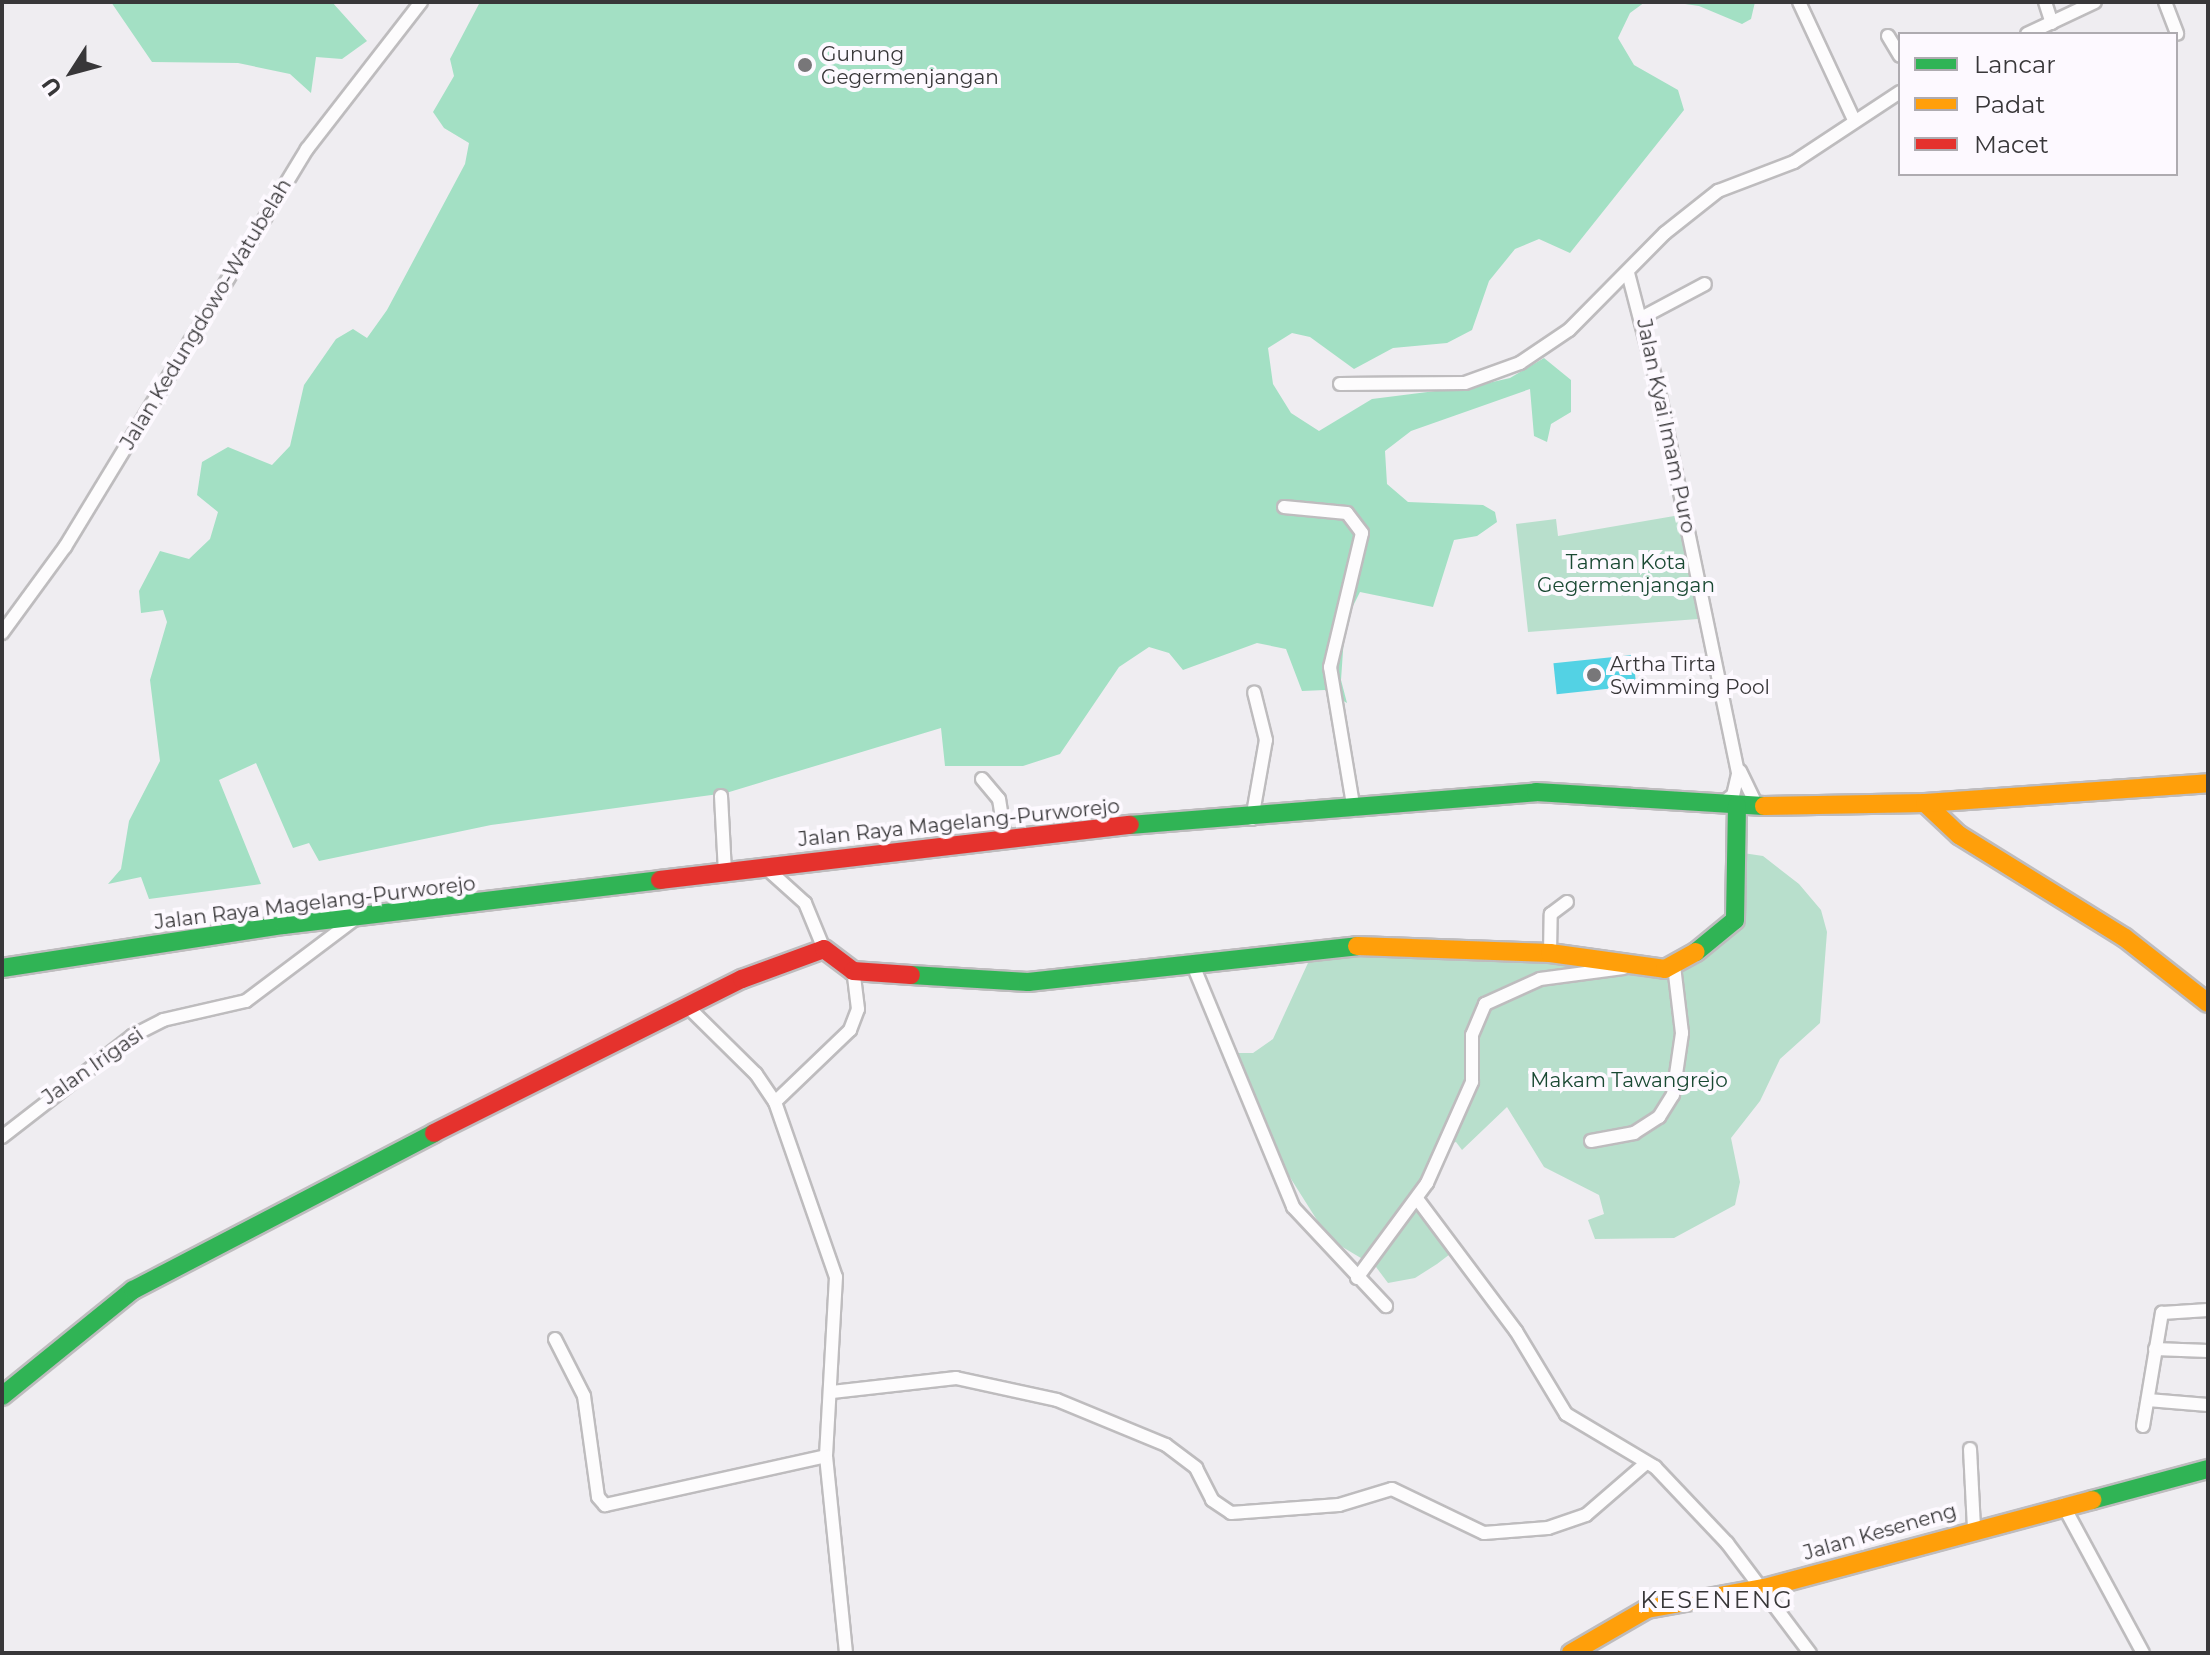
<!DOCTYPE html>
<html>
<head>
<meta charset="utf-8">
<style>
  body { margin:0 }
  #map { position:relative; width:2210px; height:1655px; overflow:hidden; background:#efedf1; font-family:Montserrat,sans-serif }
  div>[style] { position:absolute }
  .green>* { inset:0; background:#b8dfcc }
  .forest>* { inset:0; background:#a3e0c4 }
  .water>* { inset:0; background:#53d2e4; transform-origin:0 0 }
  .roads { filter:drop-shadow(2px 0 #bebcbe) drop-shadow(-2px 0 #bebcbe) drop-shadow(0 2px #bebcbe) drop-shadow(0 -2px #bebcbe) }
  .street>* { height:12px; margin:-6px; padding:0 6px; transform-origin:6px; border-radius:6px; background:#fdfcfd }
  .fast>* { height:18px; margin:-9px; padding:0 9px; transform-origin:9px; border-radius:9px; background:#30b455 }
  .slow>* { height:18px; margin:-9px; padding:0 9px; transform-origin:9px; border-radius:9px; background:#ff9f0a }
  .jam>* { height:18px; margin:-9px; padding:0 9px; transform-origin:9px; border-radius:9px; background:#e5322d }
  .dots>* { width:22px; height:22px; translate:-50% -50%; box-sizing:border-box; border:4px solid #fdf9ff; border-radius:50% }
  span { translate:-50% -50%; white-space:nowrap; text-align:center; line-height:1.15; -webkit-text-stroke:8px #fdf9ff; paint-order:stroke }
  .poi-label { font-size:20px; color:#383739 }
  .left { translate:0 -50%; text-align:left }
  .street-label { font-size:20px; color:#383739 }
  .park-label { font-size:20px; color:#1a4933 }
  .quarter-label { font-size:24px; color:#383739; letter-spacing:2px }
  .frame { position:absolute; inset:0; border:4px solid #383739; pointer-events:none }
  .legend { position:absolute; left:1898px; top:32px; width:280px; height:144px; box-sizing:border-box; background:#fdf9ff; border:2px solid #aeabb0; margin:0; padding:10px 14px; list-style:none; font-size:24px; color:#383739 }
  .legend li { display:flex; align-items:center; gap:16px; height:40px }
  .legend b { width:40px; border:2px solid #aeabb0 }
  .north { position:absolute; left:32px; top:32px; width:80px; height:80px; -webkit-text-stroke:6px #fdf9ff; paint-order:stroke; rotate:234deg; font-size:22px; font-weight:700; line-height:32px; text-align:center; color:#383739 }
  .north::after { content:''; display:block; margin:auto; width:28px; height:36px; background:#383739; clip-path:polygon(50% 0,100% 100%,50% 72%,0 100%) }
</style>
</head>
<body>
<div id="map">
  <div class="green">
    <div style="clip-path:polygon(1680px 515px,1698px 619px,1528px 632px,1516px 524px,1556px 519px,1558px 536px)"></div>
    <div style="clip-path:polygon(1743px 853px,1763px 856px,1799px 884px,1821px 910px,1827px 932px,1820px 1023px,1780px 1059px,1760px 1101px,1731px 1138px,1740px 1182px,1735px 1205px,1674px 1238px,1595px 1239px,1588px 1220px,1604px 1214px,1599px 1195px,1544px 1167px,1507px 1107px,1462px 1150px,1456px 1142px,1445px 1145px,1423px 1204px,1454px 1251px,1437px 1264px,1415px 1278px,1388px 1283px,1376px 1267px,1329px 1239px,1253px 1119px,1235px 1053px,1253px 1053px,1273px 1039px,1313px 952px,1360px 948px,1677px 964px,1725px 931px)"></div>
  </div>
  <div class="forest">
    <div style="clip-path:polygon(111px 2px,332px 2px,367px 41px,342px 59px,316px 57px,311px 93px,290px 74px,238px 63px,152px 62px)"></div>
    <div style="clip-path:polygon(480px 2px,1645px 2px,1630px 13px,1618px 38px,1634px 65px,1678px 90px,1684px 110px,1570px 253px,1539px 239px,1515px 249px,1489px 281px,1472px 330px,1447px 343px,1393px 348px,1354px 369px,1310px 337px,1292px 333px,1268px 348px,1273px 384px,1291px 413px,1319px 431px,1372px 399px,1475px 386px,1510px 378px,1544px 358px,1571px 380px,1571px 412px,1551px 424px,1547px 442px,1534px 436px,1530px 389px,1411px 431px,1385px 451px,1387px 484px,1408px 502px,1483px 505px,1495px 512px,1497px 522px,1477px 536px,1454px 540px,1433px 607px,1360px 592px,1345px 622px,1341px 680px,1347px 703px,1325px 690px,1302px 691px,1286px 649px,1257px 643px,1183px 670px,1169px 653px,1149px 647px,1119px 667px,1060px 754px,1023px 766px,945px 766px,941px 728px,726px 793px,491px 825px,319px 861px,309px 843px,293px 848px,256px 763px,219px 780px,261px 884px,149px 899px,141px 877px,108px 884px,121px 869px,129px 821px,160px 761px,150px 680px,167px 622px,163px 610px,141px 613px,139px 591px,160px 551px,189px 559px,210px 539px,218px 512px,197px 495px,202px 462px,228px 447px,272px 465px,290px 446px,304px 385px,336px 339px,353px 329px,367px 338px,387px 310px,465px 164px,469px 143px,444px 128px,433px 112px,454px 76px,450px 59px)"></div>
    <div style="clip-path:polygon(1671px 2px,1755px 2px,1751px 19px,1742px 24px,1699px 6px)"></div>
  </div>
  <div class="water">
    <div style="left:1633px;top:655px;width:31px;height:80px;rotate:84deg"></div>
  </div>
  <div class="roads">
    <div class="street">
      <div style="left:1799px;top:2px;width:130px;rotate:65deg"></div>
      <div style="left:2045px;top:2px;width:22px;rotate:72deg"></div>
      <div style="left:2165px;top:2px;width:34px;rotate:69deg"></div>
      <div style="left:2027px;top:34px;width:75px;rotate:-25.2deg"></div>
      <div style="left:1888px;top:36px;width:23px;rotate:59deg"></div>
      <div style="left:1628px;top:273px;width:127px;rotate:75.4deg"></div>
      <div style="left:1660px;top:396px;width:386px;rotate:78.3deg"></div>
      <div style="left:1738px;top:774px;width:22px;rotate:103deg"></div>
      <div style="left:1733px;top:795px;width:16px;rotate:142deg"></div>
      <div style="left:1643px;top:317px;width:70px;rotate:-28deg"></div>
      <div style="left:1340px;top:384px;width:125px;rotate:-0.5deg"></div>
      <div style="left:1465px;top:383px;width:59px;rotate:-20deg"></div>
      <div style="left:1520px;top:363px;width:59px;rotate:-34deg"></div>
      <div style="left:1569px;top:330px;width:136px;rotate:-45.3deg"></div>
      <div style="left:1665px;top:233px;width:68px;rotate:-38.4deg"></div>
      <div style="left:1718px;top:191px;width:81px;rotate:-20.9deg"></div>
      <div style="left:1794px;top:162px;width:127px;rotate:-33.4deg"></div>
      <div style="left:1284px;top:507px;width:63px;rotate:5.4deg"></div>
      <div style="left:1347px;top:513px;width:25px;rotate:53deg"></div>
      <div style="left:1362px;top:533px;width:138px;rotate:103.4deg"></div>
      <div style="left:1330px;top:667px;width:145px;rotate:80.5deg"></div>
      <div style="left:2px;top:633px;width:107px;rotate:-53.8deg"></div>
      <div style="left:65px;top:547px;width:466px;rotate:-58.7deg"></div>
      <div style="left:307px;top:149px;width:186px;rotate:-52.2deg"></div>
      <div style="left:1740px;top:771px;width:37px;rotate:64deg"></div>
      <div style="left:982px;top:779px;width:26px;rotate:50deg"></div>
      <div style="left:999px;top:799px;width:38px;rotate:81deg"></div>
      <div style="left:721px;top:796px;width:77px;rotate:87deg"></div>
      <div style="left:1252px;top:819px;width:80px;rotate:-80deg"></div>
      <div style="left:1266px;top:740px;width:49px;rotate:-104deg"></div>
      <div style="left:765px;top:867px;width:54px;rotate:42deg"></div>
      <div style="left:805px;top:903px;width:50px;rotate:67.6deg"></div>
      <div style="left:1550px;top:953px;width:39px;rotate:-89deg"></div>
      <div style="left:1551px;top:914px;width:20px;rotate:-37deg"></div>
      <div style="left:1193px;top:965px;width:262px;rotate:67.5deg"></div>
      <div style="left:1293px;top:1207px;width:136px;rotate:46.8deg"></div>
      <div style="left:689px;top:1008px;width:94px;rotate:44.6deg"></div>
      <div style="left:756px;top:1074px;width:34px;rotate:56deg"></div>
      <div style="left:775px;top:1102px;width:185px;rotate:70.8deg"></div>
      <div style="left:836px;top:1277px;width:179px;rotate:93.2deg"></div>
      <div style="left:826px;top:1456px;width:198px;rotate:84.2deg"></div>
      <div style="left:775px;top:1102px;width:104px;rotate:-43.8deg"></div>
      <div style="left:850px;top:1030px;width:22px;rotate:-69deg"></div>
      <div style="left:858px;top:1009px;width:38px;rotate:-97deg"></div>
      <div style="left:2px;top:1137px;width:165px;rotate:-37.8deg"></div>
      <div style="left:132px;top:1036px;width:35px;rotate:-27deg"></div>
      <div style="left:163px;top:1020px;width:85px;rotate:-12.9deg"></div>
      <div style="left:246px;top:1001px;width:138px;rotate:-37deg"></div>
      <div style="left:1591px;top:1141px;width:44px;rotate:-10.5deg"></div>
      <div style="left:1634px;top:1133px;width:30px;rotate:-33deg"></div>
      <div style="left:1659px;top:1117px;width:26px;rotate:-58deg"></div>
      <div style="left:1673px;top:1095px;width:63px;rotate:-81.7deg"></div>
      <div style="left:1682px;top:1033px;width:67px;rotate:-96.8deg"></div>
      <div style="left:1418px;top:1200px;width:164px;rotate:53.2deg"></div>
      <div style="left:1516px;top:1331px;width:97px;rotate:58.9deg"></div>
      <div style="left:1566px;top:1414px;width:104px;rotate:30.8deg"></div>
      <div style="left:1655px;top:1467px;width:105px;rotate:46.5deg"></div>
      <div style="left:1727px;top:1543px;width:138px;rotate:53deg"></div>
      <div style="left:1357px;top:1278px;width:118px;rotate:-53.6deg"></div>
      <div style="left:1427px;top:1183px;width:111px;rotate:-66deg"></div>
      <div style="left:1472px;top:1082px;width:47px;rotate:-90deg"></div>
      <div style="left:1472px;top:1035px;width:34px;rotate:-67deg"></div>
      <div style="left:1485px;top:1004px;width:60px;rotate:-24.4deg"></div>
      <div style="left:1540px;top:979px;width:84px;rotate:-7.5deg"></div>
      <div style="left:555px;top:1339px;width:64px;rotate:63deg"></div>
      <div style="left:584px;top:1396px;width:102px;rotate:82.1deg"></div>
      <div style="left:598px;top:1497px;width:11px;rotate:49deg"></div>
      <div style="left:605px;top:1505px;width:226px;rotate:-12.5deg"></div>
      <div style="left:2155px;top:1349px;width:53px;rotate:2.2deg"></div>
      <div style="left:832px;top:1392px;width:125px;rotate:-6.4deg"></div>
      <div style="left:956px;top:1378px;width:103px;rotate:12.3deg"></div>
      <div style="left:1057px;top:1400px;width:118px;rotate:22.4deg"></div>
      <div style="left:1166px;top:1445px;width:38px;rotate:37deg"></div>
      <div style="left:1196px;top:1468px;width:36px;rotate:63deg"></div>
      <div style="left:1212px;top:1500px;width:23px;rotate:34deg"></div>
      <div style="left:1231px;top:1513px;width:108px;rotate:-4.2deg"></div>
      <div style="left:1339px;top:1505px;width:55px;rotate:-16.8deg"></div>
      <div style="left:1392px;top:1489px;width:102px;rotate:25.6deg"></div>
      <div style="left:1484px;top:1533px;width:64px;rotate:-4.5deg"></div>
      <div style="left:1548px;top:1528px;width:40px;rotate:-18.9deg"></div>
      <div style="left:1586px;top:1515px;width:78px;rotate:-40.8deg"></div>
      <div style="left:2148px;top:1400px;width:60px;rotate:4.8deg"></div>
      <div style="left:2143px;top:1426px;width:115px;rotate:-80.5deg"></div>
      <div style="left:2162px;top:1313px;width:46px;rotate:-3.7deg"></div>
      <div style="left:1970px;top:1449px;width:80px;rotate:87.1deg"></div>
      <div style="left:2063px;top:1505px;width:168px;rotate:61.6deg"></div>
    </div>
    <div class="fast">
      <div style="left:1130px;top:825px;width:407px;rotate:-4.6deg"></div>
      <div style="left:1536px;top:792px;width:228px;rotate:3.5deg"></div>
      <div style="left:1696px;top:952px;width:50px;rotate:-39.4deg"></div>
      <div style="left:1735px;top:920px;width:114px;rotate:-89deg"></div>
      <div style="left:2px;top:968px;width:285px;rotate:-8.7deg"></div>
      <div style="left:284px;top:925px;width:379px;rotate:-6.8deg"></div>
      <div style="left:911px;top:975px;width:117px;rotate:3.4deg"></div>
      <div style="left:1028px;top:982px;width:331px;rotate:-6.2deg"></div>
      <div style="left:2px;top:1396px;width:169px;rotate:-39deg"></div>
      <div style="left:133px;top:1290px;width:339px;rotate:-27.5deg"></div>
      <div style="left:2092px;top:1500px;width:120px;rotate:-15deg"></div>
    </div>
    <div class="slow">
      <div style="left:1925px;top:803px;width:47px;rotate:43.3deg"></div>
      <div style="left:1959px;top:835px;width:195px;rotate:31.8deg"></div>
      <div style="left:2125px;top:938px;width:105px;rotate:38.1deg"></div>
      <div style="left:1764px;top:806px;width:161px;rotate:-1.1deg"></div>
      <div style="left:1925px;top:803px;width:284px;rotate:-4deg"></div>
      <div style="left:1357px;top:946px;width:193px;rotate:2.1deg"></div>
      <div style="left:1550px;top:953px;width:116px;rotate:7.9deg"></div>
      <div style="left:1665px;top:969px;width:35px;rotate:-29deg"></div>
      <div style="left:1571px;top:1653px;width:88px;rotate:-30.1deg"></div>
      <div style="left:1647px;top:1609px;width:119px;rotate:-10.2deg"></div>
      <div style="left:1764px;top:1588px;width:340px;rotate:-15deg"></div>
    </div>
    <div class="jam">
      <div style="left:660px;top:880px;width:473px;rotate:-6.7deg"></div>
      <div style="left:434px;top:1133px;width:344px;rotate:-26.6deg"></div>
      <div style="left:742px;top:979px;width:87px;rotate:-20.1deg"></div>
      <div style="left:824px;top:949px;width:36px;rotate:37deg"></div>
      <div style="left:853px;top:971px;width:58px;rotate:3.9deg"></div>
    </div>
  </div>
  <div class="dots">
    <div style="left:805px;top:65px;background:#787779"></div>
    <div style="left:1594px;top:675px;background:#787779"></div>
  </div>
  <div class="poi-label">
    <span class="left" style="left:821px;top:66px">Gunung<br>Gegermenjangan</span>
    <span class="left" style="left:1610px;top:676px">Artha Tirta<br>Swimming Pool</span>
  </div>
  <div class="street-label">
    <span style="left:206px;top:314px;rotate:-59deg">Jalan Kedungdowo-Watubelah</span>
    <span style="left:1666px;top:426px;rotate:78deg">Jalan Kyai Imam Puro</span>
    <span style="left:959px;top:823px;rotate:-6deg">Jalan Raya Magelang-Purworejo</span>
    <span style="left:315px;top:903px;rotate:-7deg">Jalan Raya Magelang-Purworejo</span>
    <span style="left:93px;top:1066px;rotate:-35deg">Jalan Irigasi</span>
    <span style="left:1880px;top:1532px;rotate:-16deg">Jalan Keseneng</span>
  </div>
  <div class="park-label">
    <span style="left:1626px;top:574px">Taman Kota<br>Gegermenjangan</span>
    <span style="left:1629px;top:1080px">Makam Tawangrejo</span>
  </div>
  <div class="quarter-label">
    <span style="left:1717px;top:1600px">KESENENG</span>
  </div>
  <div class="frame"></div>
  <ul class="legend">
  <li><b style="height:10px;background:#30b455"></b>Lancar</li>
  <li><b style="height:10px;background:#ff9f0a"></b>Padat</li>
  <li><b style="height:10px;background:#e5322d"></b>Macet</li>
  </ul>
  <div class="north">U</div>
</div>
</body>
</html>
